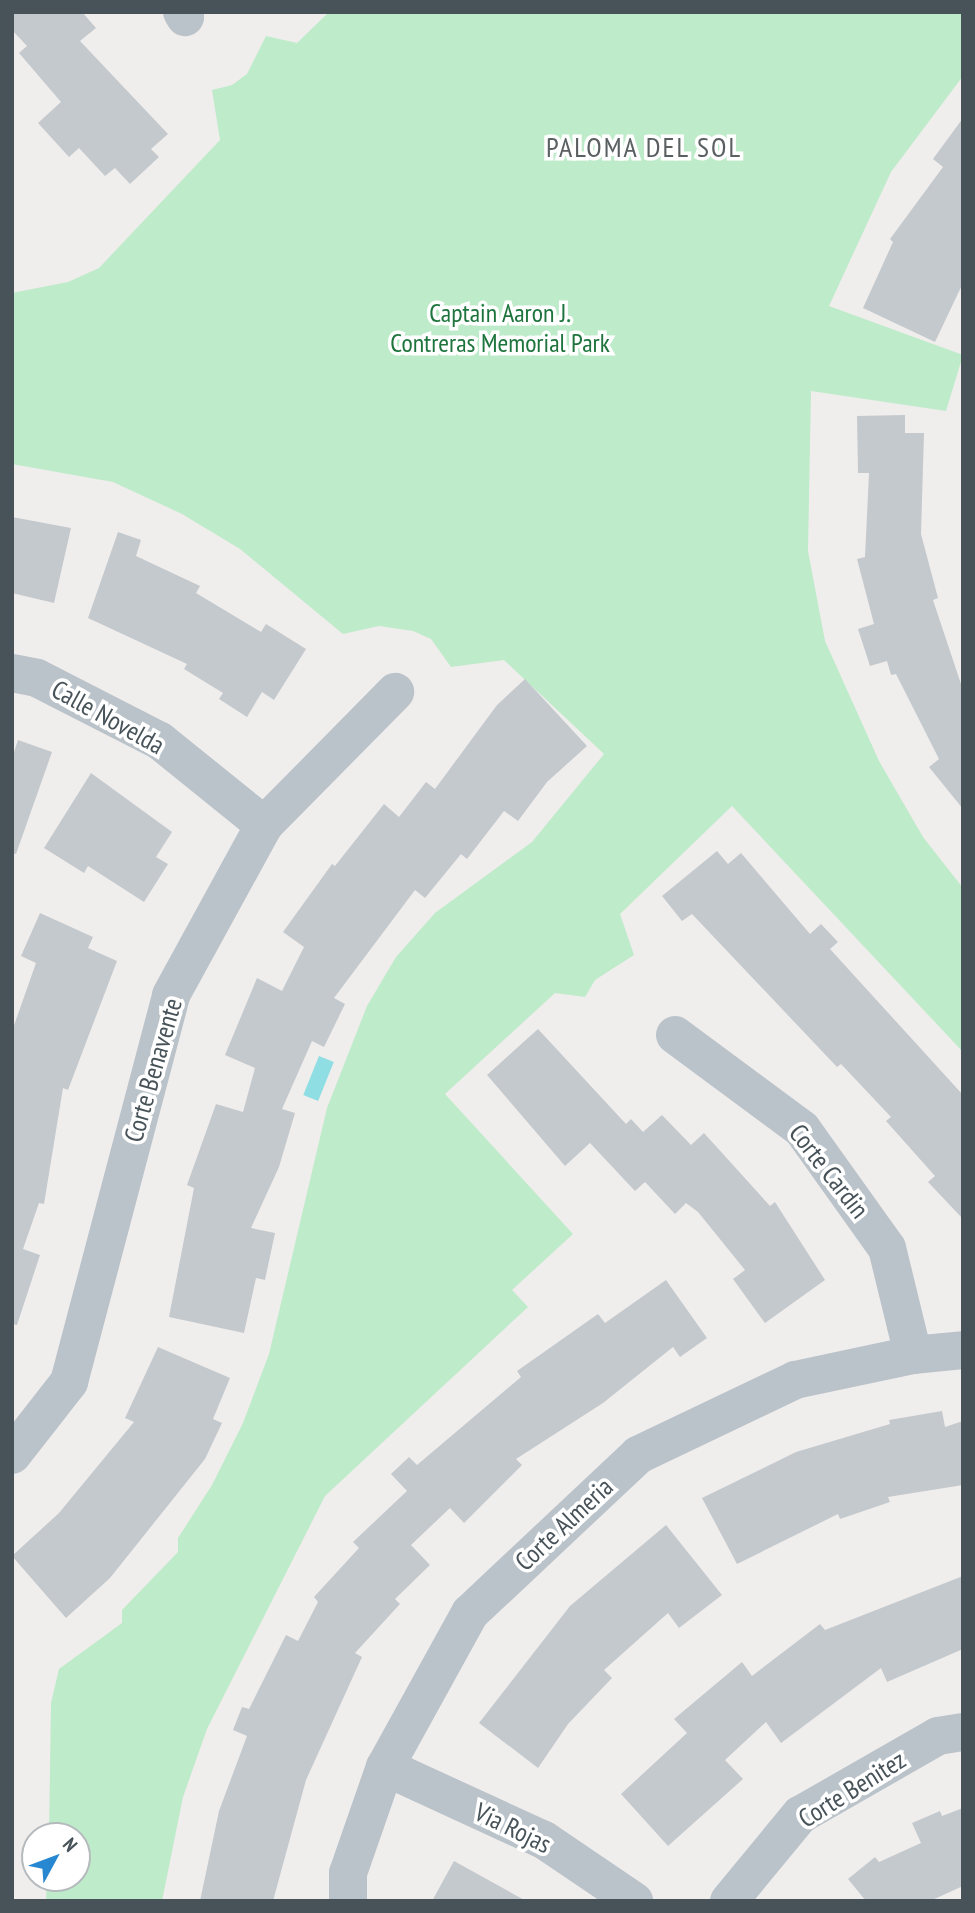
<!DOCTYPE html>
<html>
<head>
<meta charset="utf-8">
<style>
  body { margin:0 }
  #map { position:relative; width:975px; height:1913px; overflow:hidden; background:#f0eded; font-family:"PT Sans Narrow",sans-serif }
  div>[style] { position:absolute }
  .green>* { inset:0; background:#beebc9 }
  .water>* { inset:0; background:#8fdee4; transform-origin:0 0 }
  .building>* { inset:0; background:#c4c9cd }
  .minor>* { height:38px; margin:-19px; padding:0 19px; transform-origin:19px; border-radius:19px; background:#bac3c9 }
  span { translate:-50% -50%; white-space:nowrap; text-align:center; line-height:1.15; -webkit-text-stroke:7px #fff; paint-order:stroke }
  .park-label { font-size:26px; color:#1e743d }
  .street-label { font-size:26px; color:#475359 }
  .neighbourhood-label { font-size:28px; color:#5a5f61; letter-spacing:2px }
  .frame { position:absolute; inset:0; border:14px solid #475359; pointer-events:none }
  .north { position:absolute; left:21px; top:1822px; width:70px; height:70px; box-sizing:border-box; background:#fff; border:2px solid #b5babd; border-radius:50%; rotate:49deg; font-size:19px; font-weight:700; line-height:28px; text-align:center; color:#475359 }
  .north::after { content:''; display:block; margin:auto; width:24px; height:32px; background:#2787d0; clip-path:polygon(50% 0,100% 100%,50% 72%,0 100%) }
</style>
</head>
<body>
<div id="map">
  <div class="green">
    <div style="clip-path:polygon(329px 12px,963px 12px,963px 76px,891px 172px,829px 306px,963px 355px,946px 411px,811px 391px,808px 551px,825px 641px,879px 761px,923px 837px,963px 888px,963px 1052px,732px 806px,620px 914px,634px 955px,595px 980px,585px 997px,555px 993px,445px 1094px,573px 1234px,512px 1290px,528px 1307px,325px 1496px,207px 1729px,183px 1797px,162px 1901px,46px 1901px,47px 1878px,77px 1878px,77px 1836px,49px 1836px,51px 1703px,59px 1669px,122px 1623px,122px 1610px,178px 1552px,178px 1538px,212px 1485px,243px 1423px,269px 1354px,327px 1108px,367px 1006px,396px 957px,435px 913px,532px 842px,604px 754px,504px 660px,451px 667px,431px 639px,413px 631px,379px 626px,343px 634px,240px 549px,182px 514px,113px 482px,12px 464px,12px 293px,68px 282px,99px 268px,220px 140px,212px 90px,232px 85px,247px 74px,266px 36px,297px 43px)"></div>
  </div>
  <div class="water">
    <div style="left:319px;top:1056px;width:16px;height:42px;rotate:22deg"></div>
  </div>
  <div class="building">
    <div style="clip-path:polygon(12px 12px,82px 12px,96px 28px,80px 41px,168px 134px,151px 149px,159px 157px,130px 184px,115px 168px,105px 176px,79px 148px,69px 157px,38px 123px,61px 102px,19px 53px,27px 46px,12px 30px)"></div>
    <div style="clip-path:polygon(963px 118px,963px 283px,935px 342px,863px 308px,893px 242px,890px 239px,943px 167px,933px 159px)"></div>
    <div style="clip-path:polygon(905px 415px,905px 433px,924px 433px,921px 534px,938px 598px,933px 600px,963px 690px,963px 809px,929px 767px,939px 759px,896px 674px,891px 675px,887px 661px,870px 666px,858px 629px,874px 624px,857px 559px,865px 557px,869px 473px,858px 473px,857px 416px)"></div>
    <div style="clip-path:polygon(12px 517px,71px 528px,54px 603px,12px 593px)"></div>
    <div style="clip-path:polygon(118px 532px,141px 540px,136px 556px,200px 586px,196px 593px,261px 632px,266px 624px,306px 649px,274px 700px,262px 692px,247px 717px,219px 699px,223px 693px,184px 669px,187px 664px,88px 618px)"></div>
    <div style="clip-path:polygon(525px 679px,587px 746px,547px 782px,518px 821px,504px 811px,467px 859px,461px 854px,425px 898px,415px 890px,334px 998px,345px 1004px,324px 1047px,312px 1041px,282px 1109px,295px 1113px,279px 1167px,251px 1228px,275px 1233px,265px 1280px,256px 1278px,244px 1333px,169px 1317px,194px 1188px,187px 1185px,216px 1104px,243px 1112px,255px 1068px,225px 1055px,257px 978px,282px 991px,304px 947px,283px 932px,332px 864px,335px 866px,384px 804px,399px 817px,426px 782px,435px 789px,497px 705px)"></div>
    <div style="clip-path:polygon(18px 740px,52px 752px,16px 854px,12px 853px,12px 758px)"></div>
    <div style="clip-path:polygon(91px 773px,172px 832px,156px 857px,168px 864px,144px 902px,88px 866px,84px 873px,44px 848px)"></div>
    <div style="clip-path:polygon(717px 851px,728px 864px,741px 853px,810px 934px,821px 924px,838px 942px,830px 949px,963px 1095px,963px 1219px,928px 1182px,935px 1176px,886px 1121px,891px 1117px,841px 1064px,837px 1067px,692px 914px,682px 921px,662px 896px)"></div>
    <div style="clip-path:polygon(40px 913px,93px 937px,88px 948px,117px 961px,68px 1090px,63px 1088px,44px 1204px,39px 1203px,23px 1249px,40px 1255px,17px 1325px,12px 1324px,12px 1031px,36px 963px,21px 956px)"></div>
    <div style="clip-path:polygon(538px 1029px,626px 1124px,631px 1119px,643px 1132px,662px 1115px,691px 1145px,704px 1133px,770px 1206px,775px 1202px,825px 1280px,765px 1323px,733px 1279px,745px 1270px,698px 1212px,686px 1203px,675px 1214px,645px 1182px,635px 1191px,590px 1143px,565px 1166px,487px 1075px)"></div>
    <div style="clip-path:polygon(666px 1280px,707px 1338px,680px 1357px,673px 1347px,603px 1403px,516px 1459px,522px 1465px,464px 1523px,450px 1508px,411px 1545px,430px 1565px,395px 1599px,400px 1604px,355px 1653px,362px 1657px,306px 1780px,273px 1901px,200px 1901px,219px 1811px,247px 1736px,233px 1730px,242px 1707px,249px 1709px,286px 1635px,298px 1641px,318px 1602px,314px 1597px,359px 1548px,353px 1542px,407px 1491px,391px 1474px,409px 1457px,417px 1465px,521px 1377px,517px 1371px,598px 1314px,605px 1323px)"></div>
    <div style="clip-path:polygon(158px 1347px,230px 1378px,213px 1419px,222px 1423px,205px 1459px,110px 1578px,66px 1618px,12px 1556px,59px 1513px,134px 1422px,125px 1418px)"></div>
    <div style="clip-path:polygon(942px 1411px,945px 1427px,963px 1421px,963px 1485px,888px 1497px,890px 1502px,840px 1519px,838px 1514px,737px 1564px,702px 1498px,796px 1452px,890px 1424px,889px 1420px)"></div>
    <div style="clip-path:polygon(666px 1525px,722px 1595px,679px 1628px,668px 1613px,604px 1670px,612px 1678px,568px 1724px,538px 1768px,479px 1723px,570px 1606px)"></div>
    <div style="clip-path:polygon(963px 1576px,963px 1649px,887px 1682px,881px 1668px,781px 1743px,766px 1722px,725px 1760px,743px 1779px,668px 1846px,621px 1794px,687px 1733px,674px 1719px,742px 1662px,752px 1676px,820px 1624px,825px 1630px)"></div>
    <div style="clip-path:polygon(963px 1808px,963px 1886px,930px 1901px,866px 1901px,848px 1879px,875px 1857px,879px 1862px,921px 1843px,912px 1823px,940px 1811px,942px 1816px)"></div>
    <div style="clip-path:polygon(454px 1861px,526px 1901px,432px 1901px)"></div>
  </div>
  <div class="minor">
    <div style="left:182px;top:12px;width:6px;rotate:59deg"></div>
    <div style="left:12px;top:673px;width:25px;rotate:11deg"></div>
    <div style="left:37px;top:678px;width:138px;rotate:27.1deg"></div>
    <div style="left:160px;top:741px;width:134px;rotate:38.9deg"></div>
    <div style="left:675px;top:1035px;width:158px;rotate:36.5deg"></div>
    <div style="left:802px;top:1129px;width:146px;rotate:54.5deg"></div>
    <div style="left:887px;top:1248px;width:110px;rotate:76.3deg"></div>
    <div style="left:12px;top:1455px;width:93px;rotate:-52deg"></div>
    <div style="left:69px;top:1382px;width:400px;rotate:-75.2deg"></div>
    <div style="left:171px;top:995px;width:194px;rotate:-61.3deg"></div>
    <div style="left:264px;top:825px;width:187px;rotate:-45.4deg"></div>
    <div style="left:385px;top:1767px;width:175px;rotate:24.7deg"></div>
    <div style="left:544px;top:1840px;width:109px;rotate:34.1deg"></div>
    <div style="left:348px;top:1901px;width:28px;rotate:-90deg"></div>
    <div style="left:348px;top:1873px;width:112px;rotate:-70.8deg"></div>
    <div style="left:385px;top:1767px;width:176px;rotate:-61.1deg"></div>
    <div style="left:470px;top:1613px;width:231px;rotate:-43.2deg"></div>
    <div style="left:638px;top:1455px;width:174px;rotate:-25.5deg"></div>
    <div style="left:795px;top:1380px;width:121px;rotate:-12deg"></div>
    <div style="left:913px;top:1355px;width:50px;rotate:-5.7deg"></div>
    <div style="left:729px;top:1901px;width:112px;rotate:-50.5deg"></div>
    <div style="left:800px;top:1815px;width:159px;rotate:-29.8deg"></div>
    <div style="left:938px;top:1736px;width:25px;rotate:-9deg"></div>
  </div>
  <div class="park-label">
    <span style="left:500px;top:328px">Captain Aaron J.<br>Contreras Memorial Park</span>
  </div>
  <div class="street-label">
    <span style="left:108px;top:717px;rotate:29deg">Calle Novelda</span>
    <span style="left:153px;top:1070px;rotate:-74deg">Corte Benavente</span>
    <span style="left:829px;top:1171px;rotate:52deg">Corte Cardin</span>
    <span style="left:564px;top:1524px;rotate:-43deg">Corte Almeria</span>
    <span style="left:852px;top:1789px;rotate:-32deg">Corte Benitez</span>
    <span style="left:513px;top:1828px;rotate:26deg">Via Rojas</span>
  </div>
  <div class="neighbourhood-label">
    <span style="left:644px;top:147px">PALOMA DEL SOL</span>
  </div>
  <div class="frame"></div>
  <div class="north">N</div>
</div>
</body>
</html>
